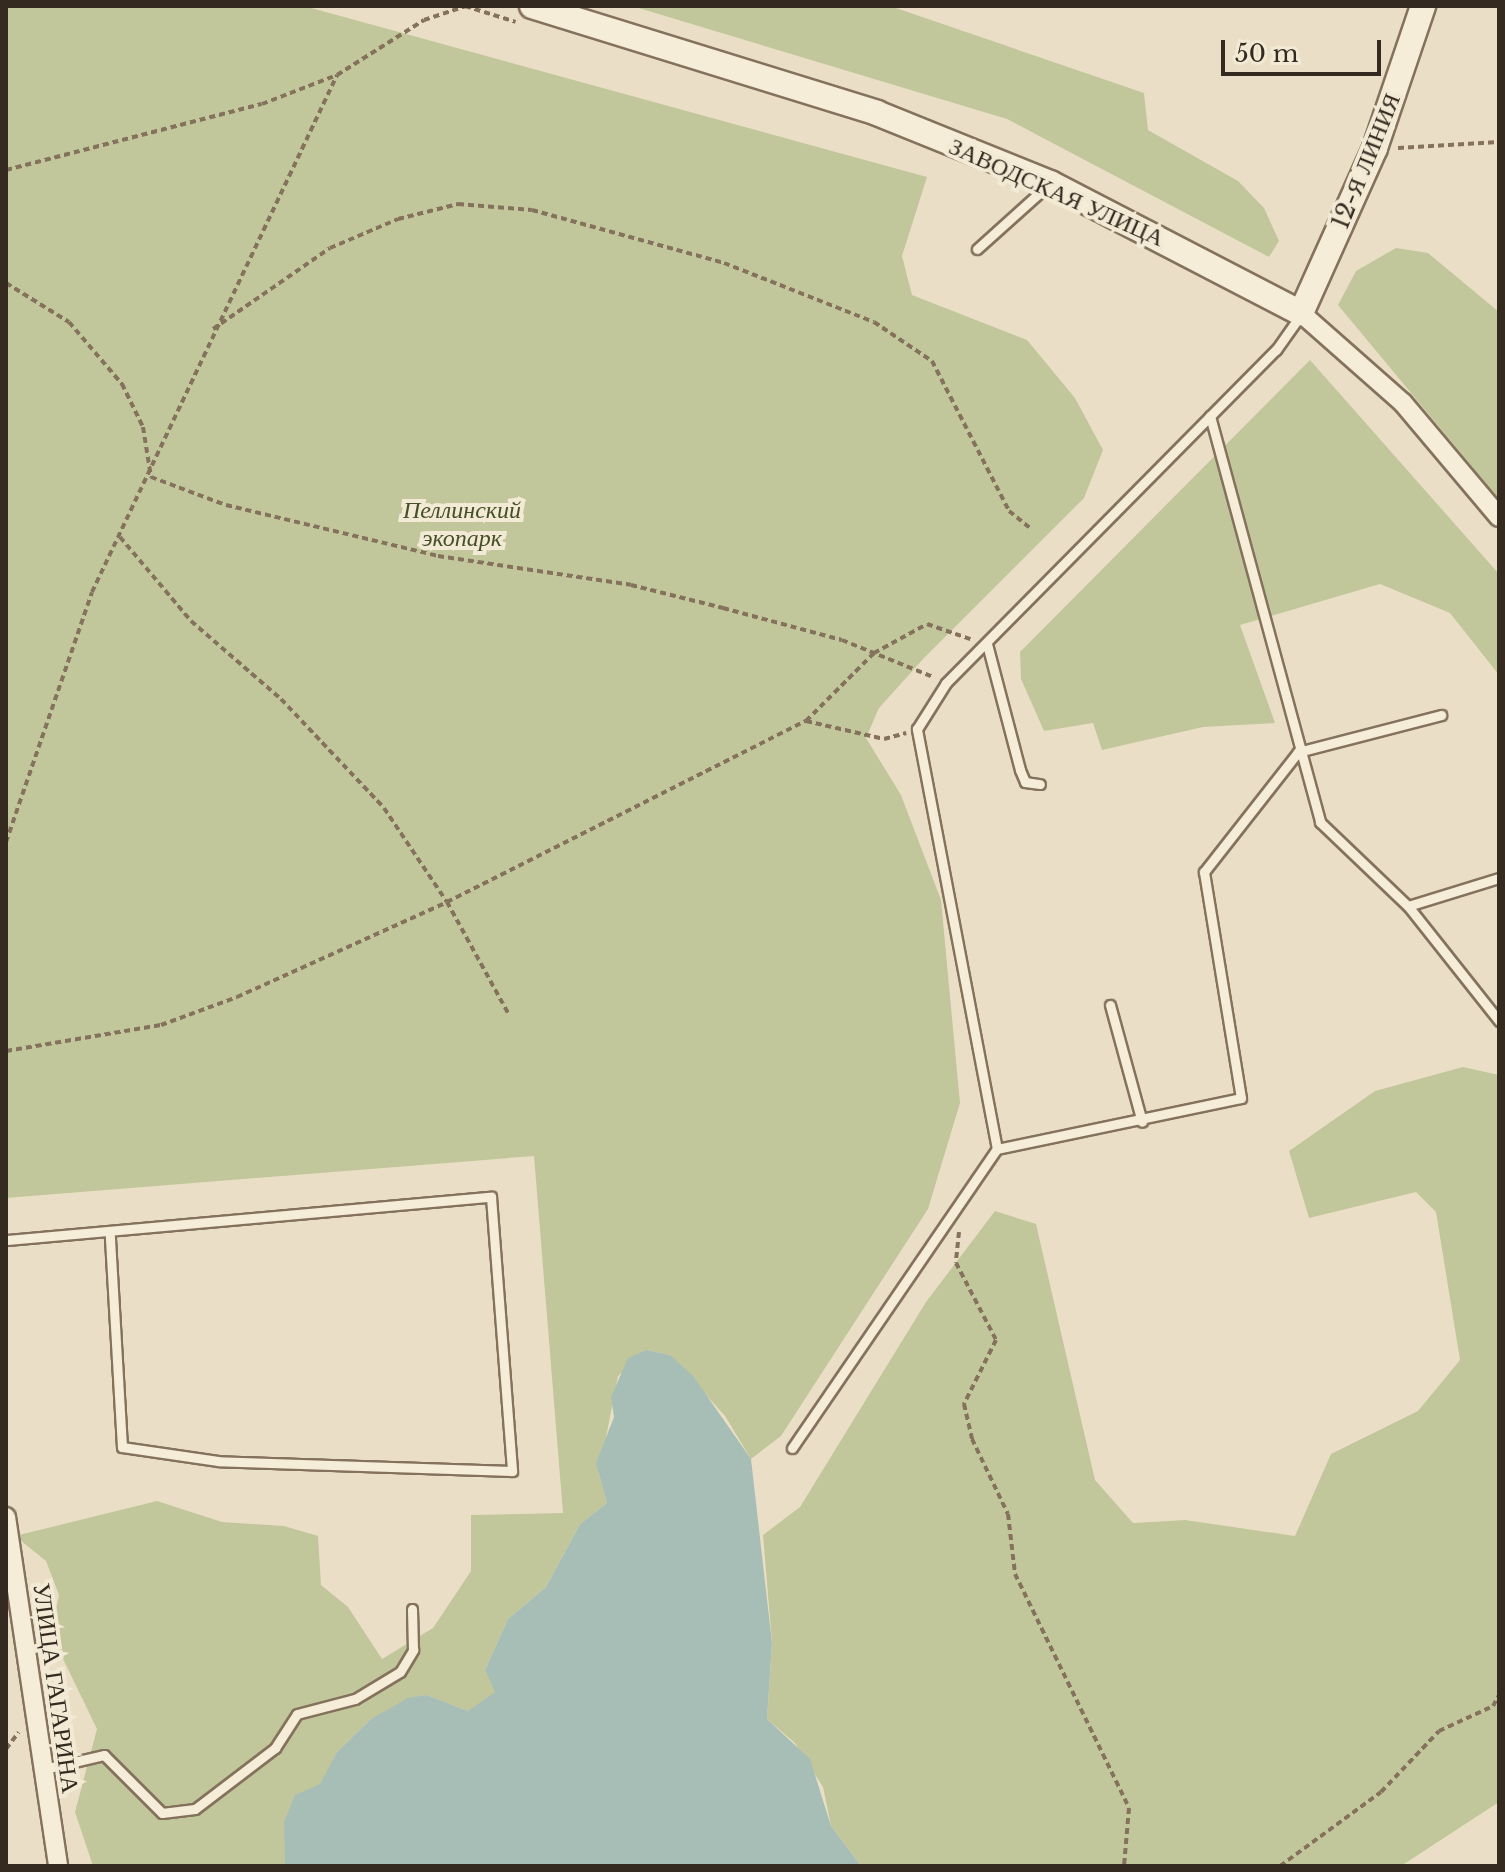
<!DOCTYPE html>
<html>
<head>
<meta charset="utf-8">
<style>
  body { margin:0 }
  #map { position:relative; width:1505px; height:1872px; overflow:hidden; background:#eadfc6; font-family:"Libre Baskerville",serif }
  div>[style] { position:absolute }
  .green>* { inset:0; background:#c2c79b }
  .water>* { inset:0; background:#a7beb7 }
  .path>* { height:4px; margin-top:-2px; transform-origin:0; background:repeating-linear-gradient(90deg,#84725d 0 6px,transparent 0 10px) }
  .roads { filter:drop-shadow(2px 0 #84725d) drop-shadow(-2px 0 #84725d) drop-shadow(0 2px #84725d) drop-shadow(0 -2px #84725d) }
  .lane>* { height:9px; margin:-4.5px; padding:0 4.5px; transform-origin:4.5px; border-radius:4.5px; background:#f6edd9 }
  .street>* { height:18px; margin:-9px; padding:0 9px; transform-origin:9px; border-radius:9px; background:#f6edd9 }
  .secondary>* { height:24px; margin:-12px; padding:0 12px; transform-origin:12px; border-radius:12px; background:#f6edd9 }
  span { translate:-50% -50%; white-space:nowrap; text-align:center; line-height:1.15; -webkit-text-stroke:8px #f2ead5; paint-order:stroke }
  .street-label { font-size:24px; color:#352a20 }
  .park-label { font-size:24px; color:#465028; font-style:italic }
  .frame { position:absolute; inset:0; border:8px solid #352a20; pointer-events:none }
  .scale { position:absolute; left:1221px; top:40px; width:160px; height:36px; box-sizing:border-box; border:4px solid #352a20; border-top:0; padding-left:10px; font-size:24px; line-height:28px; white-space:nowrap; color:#352a20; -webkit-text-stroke:6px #f2ead5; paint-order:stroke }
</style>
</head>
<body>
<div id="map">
  <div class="green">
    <div style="clip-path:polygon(6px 6px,304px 6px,927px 177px,902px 256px,912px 295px,1027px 340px,1075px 398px,1103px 450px,1084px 498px,924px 658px,879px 708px,866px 738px,901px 795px,941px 900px,960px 1103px,928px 1209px,781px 1436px,751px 1459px,725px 1416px,670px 1355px,647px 1350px,618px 1376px,599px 1473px,607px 1503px,580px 1524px,546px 1587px,508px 1619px,485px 1670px,496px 1692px,486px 1706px,468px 1711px,427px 1695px,371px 1719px,337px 1752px,285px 1866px,93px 1866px,75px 1812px,97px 1729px,51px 1634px,59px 1595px,46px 1561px,15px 1536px,157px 1501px,222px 1522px,284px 1526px,318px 1536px,321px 1585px,348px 1607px,382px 1659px,433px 1628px,471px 1571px,471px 1515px,563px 1513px,534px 1156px,6px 1198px)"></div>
    <div style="clip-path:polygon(632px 6px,890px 6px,1144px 93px,1148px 130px,1238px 181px,1264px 208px,1279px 241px,1269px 257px,1007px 119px)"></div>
    <div style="clip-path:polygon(1396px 248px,1428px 253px,1499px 312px,1499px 499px,1338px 305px,1356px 271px)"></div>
    <div style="clip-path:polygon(1310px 360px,1499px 574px,1499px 675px,1450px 613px,1380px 584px,1240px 625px,1275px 723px,1203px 727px,1102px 750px,1093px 723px,1044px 731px,1021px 679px,1020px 652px)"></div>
    <div style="clip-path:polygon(1463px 1067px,1499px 1075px,1499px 1802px,1401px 1866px,861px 1866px,831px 1826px,823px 1787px,795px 1743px,767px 1719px,772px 1643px,763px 1535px,800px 1507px,926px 1302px,995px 1211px,1036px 1224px,1095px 1480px,1133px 1523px,1185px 1520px,1295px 1536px,1331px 1454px,1418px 1411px,1460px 1360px,1436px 1212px,1416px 1192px,1309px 1218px,1289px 1151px,1375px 1091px)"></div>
  </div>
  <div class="water">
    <div style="clip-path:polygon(647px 1350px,670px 1355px,693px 1376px,751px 1459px,772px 1643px,767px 1719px,810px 1759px,831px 1826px,861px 1866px,285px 1866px,284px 1822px,295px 1795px,320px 1784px,337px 1752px,371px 1719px,408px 1698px,427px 1695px,468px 1711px,495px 1692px,485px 1670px,508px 1619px,546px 1587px,580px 1524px,607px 1503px,596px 1463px,614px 1417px,611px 1397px,628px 1358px)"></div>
  </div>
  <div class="path">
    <div style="left:465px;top:6px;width:53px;rotate:17.4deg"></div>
    <div style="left:1398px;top:148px;width:101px;rotate:-3.4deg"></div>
    <div style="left:6px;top:170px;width:264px;rotate:-14.5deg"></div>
    <div style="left:262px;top:104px;width:80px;rotate:-21.1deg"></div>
    <div style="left:337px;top:75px;width:103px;rotate:-32.3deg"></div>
    <div style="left:424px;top:20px;width:44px;rotate:-18.4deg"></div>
    <div style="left:6px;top:283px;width:74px;rotate:31.8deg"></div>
    <div style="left:69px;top:322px;width:82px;rotate:49.5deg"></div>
    <div style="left:122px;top:384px;width:48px;rotate:64deg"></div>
    <div style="left:143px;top:427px;width:51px;rotate:80.9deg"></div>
    <div style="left:151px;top:477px;width:80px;rotate:20.5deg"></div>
    <div style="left:226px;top:505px;width:218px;rotate:13.5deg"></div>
    <div style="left:438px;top:556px;width:195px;rotate:8.5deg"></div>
    <div style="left:631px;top:585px;width:95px;rotate:14deg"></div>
    <div style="left:723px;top:608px;width:123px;rotate:15.1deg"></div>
    <div style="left:842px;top:640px;width:98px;rotate:22.1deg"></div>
    <div style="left:213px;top:329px;width:142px;rotate:-34.7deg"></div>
    <div style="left:330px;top:248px;width:74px;rotate:-23.1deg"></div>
    <div style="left:398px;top:219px;width:62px;rotate:-14deg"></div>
    <div style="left:458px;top:204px;width:74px;rotate:4.6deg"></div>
    <div style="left:532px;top:210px;width:199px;rotate:15.4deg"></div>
    <div style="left:724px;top:263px;width:161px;rotate:21.5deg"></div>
    <div style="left:874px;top:322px;width:70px;rotate:33.9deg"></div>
    <div style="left:932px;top:361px;width:169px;rotate:62.8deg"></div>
    <div style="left:1009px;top:511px;width:27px;rotate:39deg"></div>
    <div style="left:120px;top:537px;width:110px;rotate:49.8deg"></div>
    <div style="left:191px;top:621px;width:119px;rotate:40.9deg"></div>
    <div style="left:281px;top:699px;width:150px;rotate:46.6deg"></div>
    <div style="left:384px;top:808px;width:113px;rotate:56.2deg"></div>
    <div style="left:447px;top:902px;width:129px;rotate:61.2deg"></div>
    <div style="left:806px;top:721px;width:96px;rotate:-45deg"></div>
    <div style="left:874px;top:653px;width:60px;rotate:-28.7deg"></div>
    <div style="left:927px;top:624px;width:46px;rotate:19.2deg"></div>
    <div style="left:6px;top:842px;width:264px;rotate:-71deg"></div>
    <div style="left:92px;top:592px;width:572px;rotate:-64.64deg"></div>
    <div style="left:6px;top:1051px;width:157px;rotate:-9.5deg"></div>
    <div style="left:161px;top:1025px;width:81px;rotate:-20.2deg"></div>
    <div style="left:237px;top:997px;width:230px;rotate:-24.3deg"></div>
    <div style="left:447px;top:902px;width:402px;rotate:-26.8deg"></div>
    <div style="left:806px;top:721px;width:80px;rotate:13deg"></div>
    <div style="left:884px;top:739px;width:23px;rotate:-15deg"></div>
    <div style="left:959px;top:1232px;width:31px;rotate:96deg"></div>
    <div style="left:956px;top:1263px;width:87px;rotate:62.5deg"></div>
    <div style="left:996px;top:1340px;width:72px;rotate:116.6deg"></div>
    <div style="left:964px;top:1404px;width:36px;rotate:77deg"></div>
    <div style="left:972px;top:1439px;width:83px;rotate:64.4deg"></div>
    <div style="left:1008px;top:1514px;width:60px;rotate:83.3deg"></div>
    <div style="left:1015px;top:1574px;width:260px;rotate:64deg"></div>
    <div style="left:1129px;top:1808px;width:58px;rotate:94.9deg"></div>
    <div style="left:6px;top:1749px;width:21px;rotate:-53deg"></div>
    <div style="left:1280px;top:1866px;width:125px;rotate:-36.2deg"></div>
    <div style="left:1381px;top:1792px;width:84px;rotate:-46.4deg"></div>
    <div style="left:1439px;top:1731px;width:60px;rotate:-24.8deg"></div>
    <div style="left:1493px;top:1706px;width:13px;rotate:-61deg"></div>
  </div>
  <div class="roads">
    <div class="lane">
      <div style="left:977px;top:249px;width:94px;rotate:-42deg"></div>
      <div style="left:1210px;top:416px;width:421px;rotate:74.8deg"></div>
      <div style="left:1320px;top:822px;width:122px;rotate:43.7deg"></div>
      <div style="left:1408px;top:906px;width:147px;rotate:51.6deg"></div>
      <div style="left:987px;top:644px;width:130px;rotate:75.3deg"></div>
      <div style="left:1020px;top:770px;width:13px;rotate:67deg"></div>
      <div style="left:1025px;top:782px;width:15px;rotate:8deg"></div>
      <div style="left:1408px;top:906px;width:95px;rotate:-17.1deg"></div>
      <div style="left:1110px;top:1005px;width:121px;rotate:74.7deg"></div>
      <div style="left:997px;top:1149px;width:249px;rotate:-11.8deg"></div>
      <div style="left:1241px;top:1098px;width:229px;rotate:-99.3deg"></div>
      <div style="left:1204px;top:872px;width:152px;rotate:-51.9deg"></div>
      <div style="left:1298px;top:752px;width:148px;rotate:-14.5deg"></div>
      <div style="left:6px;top:1240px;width:487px;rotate:-5.1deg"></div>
      <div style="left:491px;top:1197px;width:275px;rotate:85.6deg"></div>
      <div style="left:512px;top:1471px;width:294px;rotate:-178.1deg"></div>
      <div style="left:218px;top:1461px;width:97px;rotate:-171.7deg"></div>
      <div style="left:122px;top:1447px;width:211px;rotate:-93.3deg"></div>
      <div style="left:792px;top:1448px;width:363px;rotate:-55.6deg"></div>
      <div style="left:997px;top:1149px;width:428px;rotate:-100.8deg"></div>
      <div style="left:917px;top:729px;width:54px;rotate:-57.8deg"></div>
      <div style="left:946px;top:683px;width:469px;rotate:-45.3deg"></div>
      <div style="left:1276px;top:350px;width:42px;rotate:-54.8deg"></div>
      <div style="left:44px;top:1769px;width:62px;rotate:-13.1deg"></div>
      <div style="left:104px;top:1755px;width:82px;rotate:45deg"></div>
      <div style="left:162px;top:1813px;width:33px;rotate:-7deg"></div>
      <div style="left:195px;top:1809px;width:101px;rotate:-37.3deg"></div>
      <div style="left:275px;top:1748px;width:40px;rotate:-57.1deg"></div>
      <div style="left:297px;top:1714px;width:60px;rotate:-14.5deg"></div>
      <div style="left:355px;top:1699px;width:52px;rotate:-31deg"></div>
      <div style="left:400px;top:1672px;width:26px;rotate:-59deg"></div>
      <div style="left:413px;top:1650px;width:41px;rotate:-91.4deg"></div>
    </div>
    <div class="street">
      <div style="left:1301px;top:313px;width:136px;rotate:41.4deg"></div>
      <div style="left:1403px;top:403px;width:149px;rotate:49.9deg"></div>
      <div style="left:6px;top:1517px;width:353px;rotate:81.5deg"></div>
    </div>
    <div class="secondary">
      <div style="left:532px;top:6px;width:361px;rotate:17.2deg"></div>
      <div style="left:877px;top:113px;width:187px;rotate:22deg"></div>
      <div style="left:1050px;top:183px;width:283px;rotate:27.4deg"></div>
      <div style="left:1301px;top:313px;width:181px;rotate:-65.8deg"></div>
      <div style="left:1375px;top:148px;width:150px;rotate:-71.3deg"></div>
    </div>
  </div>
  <div class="street-label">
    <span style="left:1366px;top:161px;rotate:-68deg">12-Я ЛИНИЯ</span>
    <span style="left:1057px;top:192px;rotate:24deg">ЗАВОДСКАЯ УЛИЦА</span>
    <span style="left:56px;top:1688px;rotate:82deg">УЛИЦА ГАГАРИНА</span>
  </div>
  <div class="park-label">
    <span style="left:462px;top:524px">Пеллинский<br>экопарк</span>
  </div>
  <div class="frame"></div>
  <div class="scale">50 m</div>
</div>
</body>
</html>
